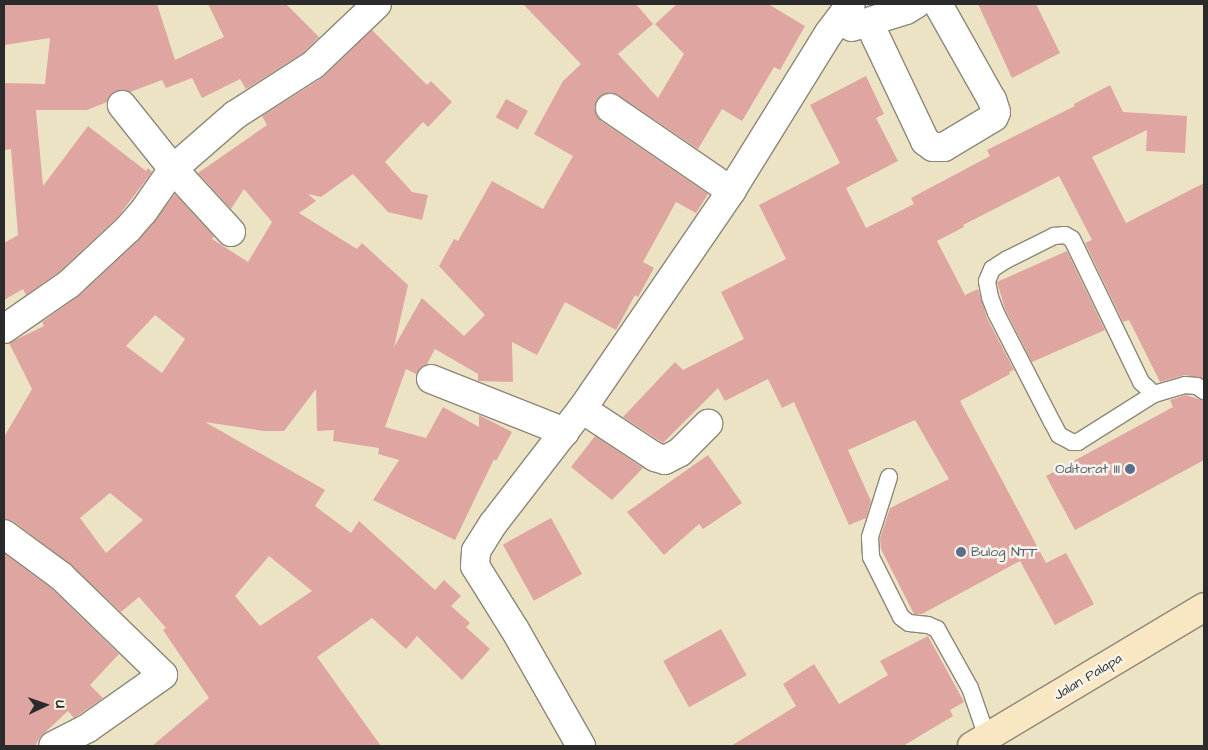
<!DOCTYPE html>
<html>
<head>
<meta charset="utf-8">
<style>
  body { margin:0 }
  #map { position:relative; width:1208px; height:750px; overflow:hidden; background:#ece3c4; font-family:"Architects Daughter",sans-serif }
  div>[style] { position:absolute }
  .building>* { inset:0; background:#dfa6a1; transform-origin:0 0 }
  .roads { filter:drop-shadow(1px 0 #8c8778) drop-shadow(-1px 0 #8c8778) drop-shadow(0 1px #8c8778) drop-shadow(0 -1px #8c8778) }
  .service>* { height:16px; margin:-8px; padding:0 8px; transform-origin:8px; border-radius:8px; background:#fff }
  .minor>* { height:28px; margin:-14px; padding:0 14px; transform-origin:14px; border-radius:14px; background:#fff }
  .secondary>* { height:28px; margin:-14px; padding:0 14px; transform-origin:14px; border-radius:14px; background:#f9e7c3 }
  .dots>* { width:14px; height:14px; translate:-50% -50%; box-sizing:border-box; border:2px solid #f7f3e8; border-radius:50% }
  span { translate:-50% -50%; white-space:nowrap; text-align:center; line-height:1.15; -webkit-text-stroke:5px #f7f3e8; paint-order:stroke }
  .service-label { font-size:14px; color:#4e5e75 }
  .right { translate:-100% -50%; text-align:right }
  .left { translate:0 -50%; text-align:left }
  .street-label { font-size:14px; color:#2b2b2b }
  .frame { position:absolute; inset:0; border:5px solid #2b2b2b; pointer-events:none }
  .north { position:absolute; left:20px; top:680px; width:50px; height:50px; -webkit-text-stroke:4px #f7f3e8; paint-order:stroke; rotate:87deg; font-size:14px; font-weight:700; line-height:20px; text-align:center; color:#2b2b2b }
  .north::after { content:''; display:block; margin:auto; width:18px; height:22px; background:#2b2b2b; clip-path:polygon(50% 0,100% 100%,50% 72%,0 100%) }
</style>
</head>
<body>
<div id="map">
  <div class="building">
    <div style="clip-path:polygon(4px 4px,157px 4px,175px 60px,224px 37px,208px 4px,286px 4px,319px 37px,303px 53px,246px 89px,240px 79px,202px 98px,192px 78px,166px 88px,162px 80px,130px 92px,119px 90px,112px 93px,107px 102px,87px 110px,36px 110px,43px 186px,88px 126px,146px 171px,148px 168px,152px 172px,117px 218px,59px 272px,26px 295px,23px 289px,4px 300px,4px 243px,18px 235px,11px 149px,4px 150px,4px 83px,45px 84px,50px 38px,4px 45px)"></div>
    <div style="clip-path:polygon(evenodd,523px 4px,636px 4px,653px 24px,618px 54px,658px 98px,684px 54px,655px 24px,677px 4px,768px 4px,805px 26px,780px 70px,774px 67px,742px 121px,722px 109px,698px 149px,618px 95px,611px 92px,604px 94px,597px 100px,594px 107px,596px 114px,601px 121px,708px 194px,696px 213px,676px 202px,643px 262px,654px 268px,638px 297px,635px 295px,616px 330px,565px 302px,537px 355px,512px 342px,513px 382px,478px 381px,478px 374px,435px 349px,427px 364px,421px 367px,416px 374px,406px 369px,385px 427px,426px 438px,443px 407px,479px 427px,479px 415px,512px 432px,496px 461px,494px 459px,455px 540px,373px 500px,399px 460px,378px 454px,379px 448px,333px 441px,334px 430px,317px 431px,316px 389px,284px 431px,264px 431px,205px 422px,325px 490px,315px 506px,351px 533px,359px 521px,435px 590px,444px 580px,461px 596px,451px 606px,470px 623px,466px 627px,490px 649px,462px 680px,417px 636px,406px 649px,372px 618px,317px 657px,381px 746px,152px 746px,209px 698px,163px 630px,166px 628px,139px 597px,121px 612px,70px 564px,13px 521px,4px 519px,4px 437px,32px 389px,9px 343px,44px 326px,42px 322px,80px 295px,140px 239px,175px 194px,214px 236px,212px 239px,248px 262px,272px 222px,244px 189px,231px 209px,198px 173px,267px 125px,262px 116px,322px 78px,372px 30px,427px 85px,431px 81px,452px 102px,428px 127px,423px 122px,385px 162px,412px 192px,428px 195px,422px 220px,388px 212px,353px 174px,321px 197px,308px 194px,316px 201px,299px 213px,357px 249px,362px 243px,408px 285px,394px 347px,422px 298px,464px 336px,485px 315px,439px 266px,454px 239px,458px 241px,492px 181px,543px 209px,573px 156px,534px 134px,563px 81px,581px 64px,523px 4px,155px 315px,185px 339px,162px 373px,126px 346px,155px 315px,523px 4px,110px 493px,143px 520px,106px 553px,80px 518px,110px 493px,523px 4px,269px 556px,312px 591px,260px 626px,235px 596px,269px 556px)"></div>
    <div style="clip-path:polygon(978px 4px,1036px 4px,1060px 53px,1012px 78px)"></div>
    <div style="clip-path:polygon(866px 76px,884px 114px,876px 118px,898px 161px,846px 188px,866px 228px,914px 204px,911px 198px,990px 156px,987px 150px,1075px 106px,1074px 104px,1110px 85px,1123px 112px,1187px 116px,1185px 153px,1146px 151px,1147px 130px,1092px 157px,1126px 223px,1204px 183px,1204px 379px,1185px 375px,1160px 382px,1129px 320px,1123px 322px,1085px 243px,1092px 240px,1059px 176px,963px 225px,964px 227px,937px 241px,965px 295px,978px 289px,987px 318px,1014px 370px,1009px 372px,1010px 374px,960px 401px,1046px 563px,1066px 553px,1094px 604px,1055px 625px,1020px 561px,922px 614px,914px 614px,881px 549px,880px 538px,890px 508px,949px 479px,915px 420px,848px 450px,871px 501px,866px 518px,849px 525px,794px 402px,782px 408px,768px 379px,725px 401px,718px 388px,663px 443px,623px 417px,675px 362px,683px 370px,744px 339px,721px 292px,786px 259px,759px 205px,840px 163px,810px 105px)"></div>
    <div style="left:506px;top:99px;width:25px;height:21px;rotate:29deg"></div>
    <div style="clip-path:polygon(1067px 251px,1105px 330px,1032px 362px,1005px 309px,997px 282px)"></div>
    <div style="clip-path:polygon(1186px 395px,1204px 401px,1204px 460px,1075px 530px,1046px 476px,1173px 407px,1170px 400px)"></div>
    <div style="clip-path:polygon(595px 436px,643px 468px,612px 500px,571px 467px)"></div>
    <div style="clip-path:polygon(708px 455px,742px 503px,703px 529px,699px 524px,664px 555px,627px 512px)"></div>
    <div style="left:551px;top:518px;width:64px;height:55px;rotate:61deg"></div>
    <div style="clip-path:polygon(4px 553px,51px 588px,119px 654px,90px 685px,103px 698px,74px 718px,68px 711px,40px 737px,35px 746px,4px 746px)"></div>
    <div style="left:721px;top:629px;width:53px;height:66px;rotate:61deg"></div>
    <div style="clip-path:polygon(928px 636px,964px 702px,950px 710px,953px 716px,903px 746px,731px 746px,796px 706px,783px 684px,814px 664px,839px 704px,888px 675px,880px 661px)"></div>
  </div>
  <div class="roads">
    <div class="service">
      <div style="left:1065px;top:235px;width:8px;rotate:30deg"></div>
      <div style="left:1072px;top:239px;width:159px;rotate:64.2deg"></div>
      <div style="left:1141px;top:382px;width:18px;rotate:43deg"></div>
      <div style="left:1154px;top:394px;width:90px;rotate:147.7deg"></div>
      <div style="left:1078px;top:442px;width:6px;rotate:180deg"></div>
      <div style="left:1072px;top:442px;width:15px;rotate:-152deg"></div>
      <div style="left:1059px;top:435px;width:15px;rotate:-118deg"></div>
      <div style="left:1052px;top:422px;width:123px;rotate:-117.2deg"></div>
      <div style="left:996px;top:313px;width:17px;rotate:-111deg"></div>
      <div style="left:990px;top:297px;width:16px;rotate:-101deg"></div>
      <div style="left:987px;top:281px;width:13px;rotate:-67deg"></div>
      <div style="left:992px;top:269px;width:17px;rotate:-33deg"></div>
      <div style="left:1006px;top:260px;width:54px;rotate:-26.6deg"></div>
      <div style="left:1054px;top:236px;width:11px;rotate:-5deg"></div>
      <div style="left:1154px;top:394px;width:32px;rotate:-16deg"></div>
      <div style="left:1185px;top:385px;width:12px;rotate:5deg"></div>
      <div style="left:1197px;top:386px;width:9px;rotate:36deg"></div>
      <div style="left:889px;top:477px;width:63px;rotate:107.6deg"></div>
      <div style="left:870px;top:537px;width:20px;rotate:87deg"></div>
      <div style="left:871px;top:557px;width:67px;rotate:63.4deg"></div>
      <div style="left:901px;top:617px;width:10px;rotate:37deg"></div>
      <div style="left:909px;top:623px;width:19px;rotate:6deg"></div>
      <div style="left:928px;top:625px;width:10px;rotate:24deg"></div>
      <div style="left:937px;top:629px;width:68px;rotate:60.8deg"></div>
      <div style="left:970px;top:688px;width:52px;rotate:70.9deg"></div>
    </div>
    <div class="minor">
      <div style="left:869px;top:23px;width:131px;rotate:64.6deg"></div>
      <div style="left:925px;top:141px;width:10px;rotate:37deg"></div>
      <div style="left:933px;top:147px;width:11px"></div>
      <div style="left:944px;top:147px;width:58px;rotate:-31deg"></div>
      <div style="left:994px;top:117px;width:5px;rotate:-68deg"></div>
      <div style="left:996px;top:112px;width:13px;rotate:-108deg"></div>
      <div style="left:992px;top:100px;width:110px;rotate:-119.4deg"></div>
      <div style="left:852px;top:27px;width:57px;rotate:-17.5deg"></div>
      <div style="left:906px;top:10px;width:12px;rotate:-31deg"></div>
      <div style="left:610px;top:108px;width:147px;rotate:34.4deg"></div>
      <div style="left:231px;top:232px;width:86px;rotate:-132.6deg"></div>
      <div style="left:173px;top:169px;width:82px;rotate:-41.1deg"></div>
      <div style="left:235px;top:115px;width:93px;rotate:-32.7deg"></div>
      <div style="left:313px;top:65px;width:88px;rotate:-43.6deg"></div>
      <div style="left:4px;top:329px;width:79px;rotate:-34.7deg"></div>
      <div style="left:69px;top:284px;width:81px;rotate:-43deg"></div>
      <div style="left:128px;top:229px;width:23px;rotate:-49deg"></div>
      <div style="left:143px;top:212px;width:52px;rotate:-55.1deg"></div>
      <div style="left:173px;top:169px;width:82px;rotate:-128.6deg"></div>
      <div style="left:431px;top:379px;width:144px;rotate:21.6deg"></div>
      <div style="left:582px;top:409px;width:87px;rotate:33.3deg"></div>
      <div style="left:655px;top:457px;width:10px;rotate:17deg"></div>
      <div style="left:665px;top:460px;width:17px;rotate:-28deg"></div>
      <div style="left:680px;top:452px;width:40px;rotate:-45deg"></div>
      <div style="left:4px;top:534px;width:71px;rotate:36.4deg"></div>
      <div style="left:61px;top:576px;width:142px;rotate:44.1deg"></div>
      <div style="left:163px;top:675px;width:92px;rotate:144.8deg"></div>
      <div style="left:88px;top:728px;width:39px;rotate:153deg"></div>
      <div style="left:581px;top:746px;width:133px;rotate:-119.6deg"></div>
      <div style="left:515px;top:630px;width:75px;rotate:-122deg"></div>
      <div style="left:475px;top:566px;width:15px;rotate:-86deg"></div>
      <div style="left:476px;top:551px;width:32px;rotate:-58deg"></div>
      <div style="left:493px;top:524px;width:145px;rotate:-52.3deg"></div>
      <div style="left:582px;top:409px;width:264px;rotate:-55.6deg"></div>
      <div style="left:731px;top:191px;width:186px;rotate:-58.2deg"></div>
      <div style="left:829px;top:33px;width:36px;rotate:-53deg"></div>
    </div>
    <div class="secondary">
      <div style="left:972px;top:746px;width:270px;rotate:-30.9deg"></div>
    </div>
  </div>
  <div class="dots">
    <div style="left:1130px;top:469px;background:#5c6f8a"></div>
    <div style="left:961px;top:552px;background:#5c6f8a"></div>
  </div>
  <div class="service-label">
    <span class="right" style="left:1120px;top:469px">Oditorat III</span>
    <span class="left" style="left:971px;top:552px">Bulog NTT</span>
  </div>
  <div class="street-label">
    <span style="left:1088px;top:677px;rotate:-31deg">Jalan Palapa</span>
  </div>
  <div class="frame"></div>
  <div class="north">U</div>
</div>
</body>
</html>
